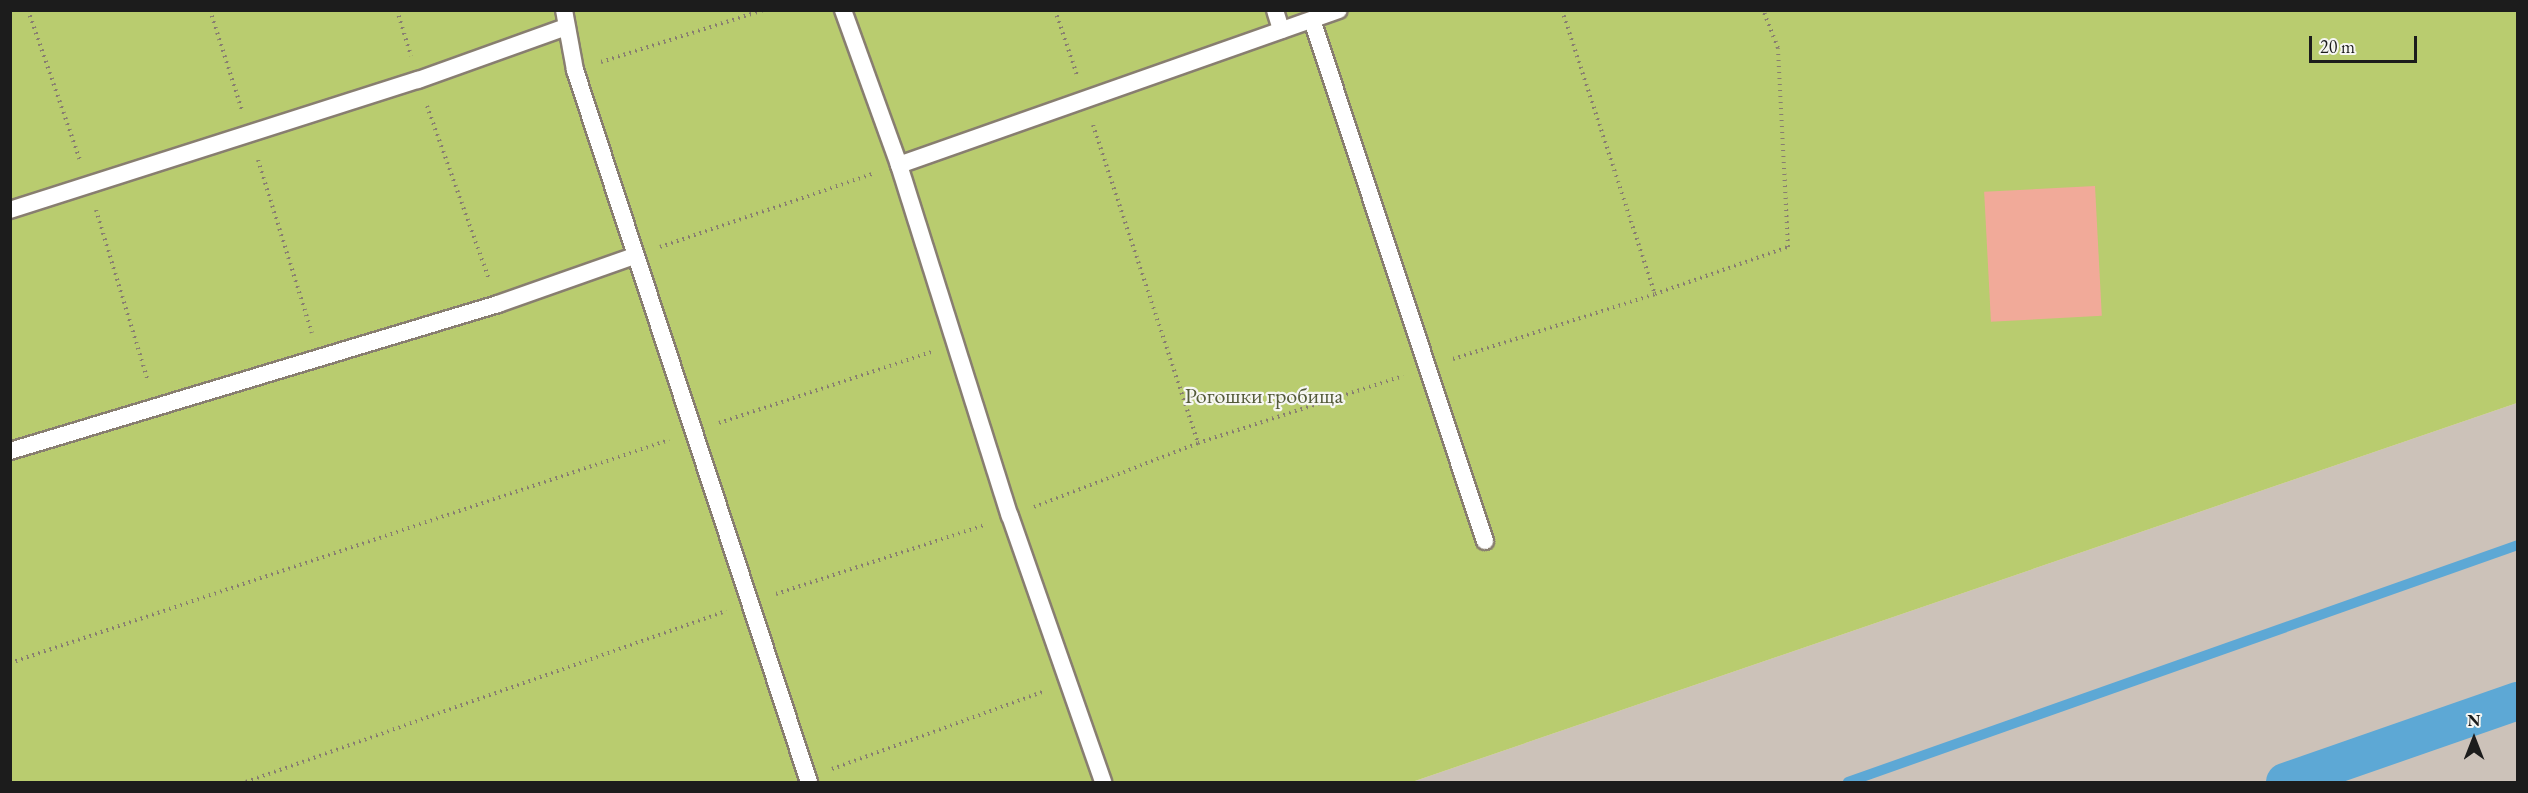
<!DOCTYPE html>
<html>
<head>
<meta charset="utf-8">
<style>
  body { margin:0 }
  #map { position:relative; width:2528px; height:793px; overflow:hidden; background:#f3dfc3; font-family:"EB Garamond",serif }
  div>[style] { position:absolute }
  .industrial>* { inset:0; background:#ccc2b9 }
  .green>* { inset:0; background:#b9cc6f }
  .stream>* { height:10px; margin:-5px; padding:0 5px; transform-origin:5px; border-radius:5px; background:#5da8d5 }
  .canal>* { height:38px; margin:-19px; padding:0 19px; transform-origin:19px; border-radius:19px; background:#5da8d5 }
  .building>* { inset:0; background:#f1aa99; transform-origin:0 0 }
  .path>* { height:4px; margin-top:-2px; transform-origin:0; background:repeating-linear-gradient(90deg,#887e70 0 1.5px,transparent 0 6px) }
  .roads { filter:drop-shadow(2px 0 #887e70) drop-shadow(-2px 0 #887e70) drop-shadow(0 2px #887e70) drop-shadow(0 -2px #887e70) }
  .lane>* { height:16px; margin:-8px; padding:0 8px; transform-origin:8px; border-radius:8px; background:#fff }
  span { translate:-50% -50%; white-space:nowrap; text-align:center; line-height:1.15; -webkit-text-stroke:4.5px #f6f6f2; paint-order:stroke }
  .park-label { font-size:22px; color:#535a39 }
  .frame { position:absolute; inset:0; border:12px solid #1c1c1c; pointer-events:none }
  .north { position:absolute; left:2444px; top:709px; width:60px; height:60px; -webkit-text-stroke:4px #f6f6f2; paint-order:stroke; rotate:0deg; font-size:16px; font-weight:700; line-height:24px; text-align:center; color:#1c1c1c }
  .north::after { content:''; display:block; margin:auto; width:21px; height:27px; background:#1c1c1c; clip-path:polygon(50% 0,100% 100%,50% 72%,0 100%) }
  .scale { position:absolute; left:2309px; top:36px; width:108px; height:27px; box-sizing:border-box; border:3px solid #1c1c1c; border-top:0; padding-left:8px; font-size:18px; line-height:21px; white-space:nowrap; color:#1c1c1c; -webkit-text-stroke:4px #f6f6f2; paint-order:stroke }
</style>
</head>
<body>
<div id="map">
  <div class="industrial">
    <div style="clip-path:polygon(2517px 403px,2517px 782px,1412px 782px)"></div>
  </div>
  <div class="green">
    <div style="clip-path:polygon(10px 11px,2517px 11px,2517px 403px,1412px 782px,11px 782px)"></div>
  </div>
  <div class="stream">
    <div style="left:1848px;top:782px;width:711px;rotate:-19.48deg"></div>
  </div>
  <div class="canal">
    <div style="left:2285px;top:782px;width:247px;rotate:-19.2deg"></div>
  </div>
  <div class="building">
    <div style="left:2095px;top:186px;width:130px;height:111px;rotate:87deg"></div>
  </div>
  <div class="path">
    <div style="left:28px;top:10px;width:159px;rotate:70.9deg"></div>
    <div style="left:210px;top:10px;width:105px;rotate:72.3deg"></div>
    <div style="left:397px;top:10px;width:48px;rotate:73.1deg"></div>
    <div style="left:1055px;top:10px;width:69px;rotate:71.3deg"></div>
    <div style="left:1562px;top:10px;width:299px;rotate:71.9deg"></div>
    <div style="left:601px;top:62px;width:171px;rotate:-17.7deg"></div>
    <div style="left:427px;top:106px;width:184px;rotate:70.3deg"></div>
    <div style="left:1093px;top:125px;width:335px;rotate:71.7deg"></div>
    <div style="left:258px;top:160px;width:181px;rotate:72.7deg"></div>
    <div style="left:96px;top:210px;width:179px;rotate:73.1deg"></div>
    <div style="left:660px;top:247px;width:227px;rotate:-19deg"></div>
    <div style="left:1453px;top:359px;width:212px;rotate:-17.8deg"></div>
    <div style="left:1655px;top:294px;width:141px;rotate:-19.5deg"></div>
    <div style="left:1788px;top:247px;width:199px;rotate:-92.9deg"></div>
    <div style="left:1778px;top:48px;width:41px;rotate:-111.5deg"></div>
    <div style="left:719px;top:423px;width:224px;rotate:-18.5deg"></div>
    <div style="left:1034px;top:507px;width:176px;rotate:-21.3deg"></div>
    <div style="left:1198px;top:443px;width:216px;rotate:-18.1deg"></div>
    <div style="left:776px;top:594px;width:220px;rotate:-18.3deg"></div>
    <div style="left:10px;top:663px;width:696px;rotate:-18.7deg"></div>
    <div style="left:832px;top:769px;width:227px;rotate:-20.1deg"></div>
    <div style="left:246px;top:782px;width:510px;rotate:-19.61deg"></div>
  </div>
  <div class="roads">
    <div class="lane">
      <div style="left:564px;top:10px;width:61px;rotate:79.6deg"></div>
      <div style="left:575px;top:70px;width:749px;rotate:71.81deg"></div>
      <div style="left:843px;top:10px;width:165px;rotate:70.1deg"></div>
      <div style="left:899px;top:165px;width:368px;rotate:72.5deg"></div>
      <div style="left:1010px;top:516px;width:282px;rotate:70.7deg"></div>
      <div style="left:1275px;top:10px;width:21px;rotate:73deg"></div>
      <div style="left:1312px;top:20px;width:549px;rotate:71.63deg"></div>
      <div style="left:899px;top:165px;width:466px;rotate:-19.4deg"></div>
      <div style="left:10px;top:210px;width:428px;rotate:-17.7deg"></div>
      <div style="left:418px;top:80px;width:157px;rotate:-19.7deg"></div>
      <div style="left:10px;top:451px;width:510px;rotate:-16.76deg"></div>
      <div style="left:498px;top:304px;width:144px;rotate:-19.4deg"></div>
    </div>
  </div>
  <div class="park-label">
    <span style="left:1264px;top:396px">Рогошки гробища</span>
  </div>
  <div class="frame"></div>
  <div class="north">N</div>
  <div class="scale">20 m</div>
</div>
</body>
</html>
